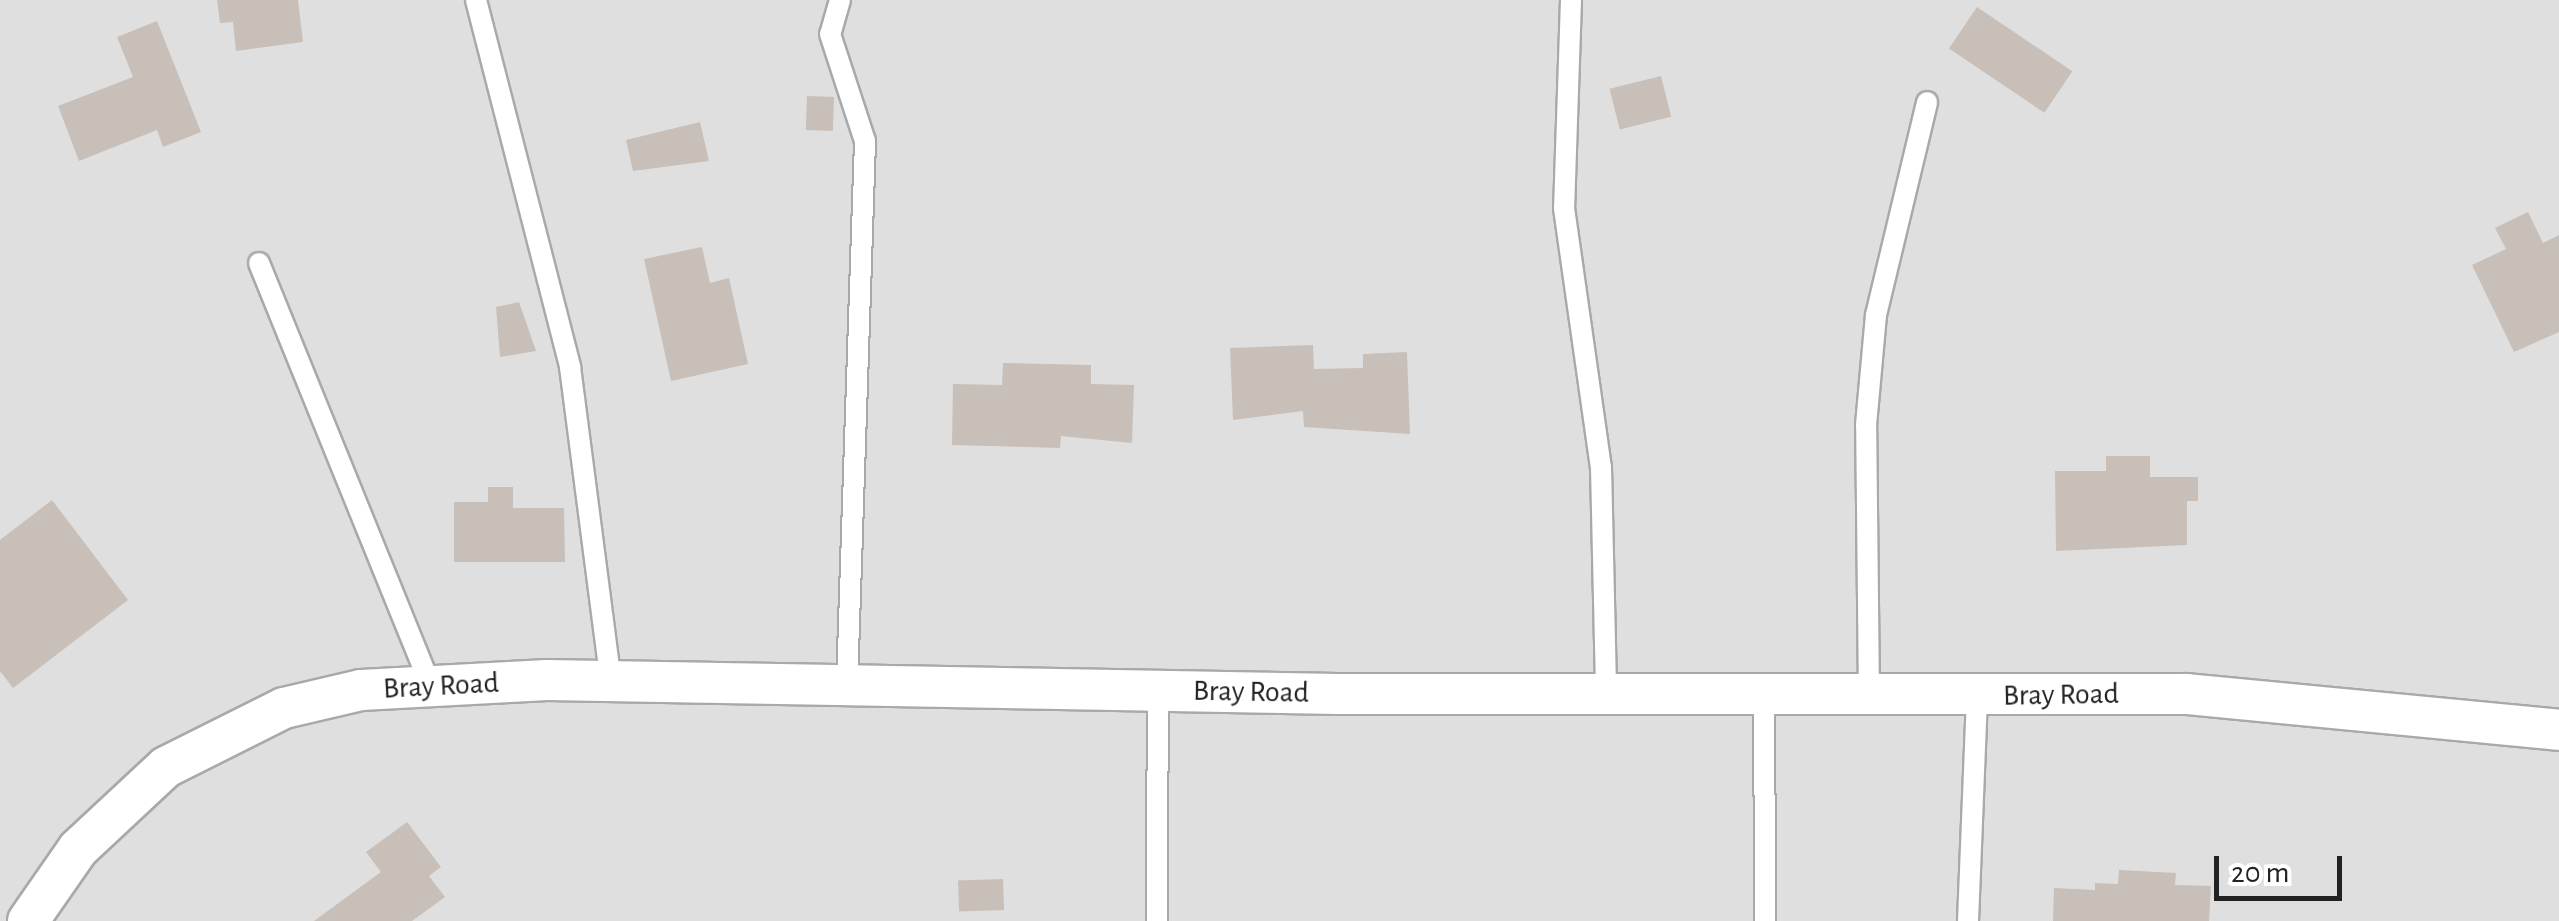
<!DOCTYPE html>
<html>
<head>
<meta charset="utf-8">
<style>
  body { margin:0 }
  #map { position:relative; width:2559px; height:921px; overflow:hidden; background:#f2efe9; font-family:"Alegreya Sans",sans-serif }
  div>[style] { position:absolute }
  .residential>* { inset:0; background:#e0dfdf; transform-origin:0 0 }
  .building>* { inset:0; background:#c7bfb8; transform-origin:0 0 }
  .roads { filter:drop-shadow(2px 0 #a9a9a9) drop-shadow(-2px 0 #a9a9a9) drop-shadow(0 2px #a9a9a9) drop-shadow(0 -2px #a9a9a9) }
  .lane>* { height:20px; margin:-10px; padding:0 10px; transform-origin:10px; border-radius:10px; background:#fff }
  .street>* { height:40px; margin:-20px; padding:0 20px; transform-origin:20px; border-radius:20px; background:#fff }
  span { translate:-50% -50%; white-space:nowrap; text-align:center; line-height:1.15; -webkit-text-stroke:9px #fff; paint-order:stroke }
  .street-label { font-size:30px; color:#222 }
  .scale { position:absolute; left:2214px; top:856px; width:128px; height:45px; box-sizing:border-box; border:5px solid #222; border-top:0; padding-left:12px; font-size:30px; line-height:35px; white-space:nowrap; color:#222; -webkit-text-stroke:8px #fff; paint-order:stroke }
</style>
</head>
<body>
<div id="map">
  <div class="residential">
    <div style="left:0;top:0;width:2559px;height:921px"></div>
  </div>
  <div class="building">
    <div style="clip-path:polygon(217px 0,298px 0,303px 42px,236px 51px,233px 22px,220px 23px)"></div>
    <div style="left:1977px;top:7px;width:115px;height:50px;rotate:34deg"></div>
    <div style="clip-path:polygon(157px 21px,201px 132px,163px 147px,157px 130px,79px 161px,58px 106px,133px 77px,117px 37px)"></div>
    <div style="left:1661px;top:76px;width:42px;height:53px;rotate:76deg"></div>
    <div style="left:807px;top:96px;width:27px;height:34px;rotate:2deg"></div>
    <div style="clip-path:polygon(700px 122px,709px 161px,633px 171px,626px 140px)"></div>
    <div style="clip-path:polygon(2528px 212px,2543px 243px,2559px 235px,2559px 332px,2514px 352px,2472px 265px,2506px 249px,2495px 228px)"></div>
    <div style="clip-path:polygon(702px 247px,710px 283px,729px 278px,748px 364px,671px 381px,644px 259px)"></div>
    <div style="clip-path:polygon(519px 302px,536px 351px,500px 357px,496px 307px)"></div>
    <div style="clip-path:polygon(1313px 345px,1314px 369px,1363px 368px,1363px 354px,1407px 352px,1410px 434px,1304px 427px,1303px 411px,1233px 420px,1230px 348px)"></div>
    <div style="clip-path:polygon(1003px 363px,1091px 365px,1091px 384px,1134px 385px,1132px 443px,1061px 436px,1060px 448px,952px 445px,953px 384px,1002px 385px)"></div>
    <div style="clip-path:polygon(2106px 456px,2150px 456px,2150px 477px,2198px 477px,2198px 501px,2187px 501px,2187px 545px,2056px 551px,2055px 471px,2106px 471px)"></div>
    <div style="clip-path:polygon(488px 487px,513px 487px,513px 508px,564px 508px,565px 562px,454px 562px,454px 502px,488px 502px)"></div>
    <div style="clip-path:polygon(52px 500px,128px 600px,13px 688px,0 671px,0 540px)"></div>
    <div style="clip-path:polygon(407px 822px,441px 867px,429px 876px,445px 897px,412px 921px,314px 921px,381px 872px,366px 852px)"></div>
    <div style="clip-path:polygon(2119px 870px,2176px 873px,2175px 885px,2211px 886px,2209px 921px,2053px 921px,2054px 888px,2095px 890px,2095px 883px,2118px 884px)"></div>
    <div style="left:1003px;top:879px;width:31px;height:45px;rotate:88deg"></div>
  </div>
  <div class="roads">
    <div class="lane">
      <div style="left:476px;top:0;width:379px;rotate:75.6deg"></div>
      <div style="left:570px;top:367px;width:319px;rotate:82.6deg"></div>
      <div style="left:840px;top:0;width:35px;rotate:106deg"></div>
      <div style="left:830px;top:34px;width:113px;rotate:71.9deg"></div>
      <div style="left:865px;top:141px;width:544px;rotate:91.9deg"></div>
      <div style="left:1571px;top:0;width:208px;rotate:91.9deg"></div>
      <div style="left:1564px;top:208px;width:262px;rotate:81.9deg"></div>
      <div style="left:1601px;top:467px;width:229px;rotate:88.7deg"></div>
      <div style="left:259px;top:263px;width:457px;rotate:67.9deg"></div>
      <div style="left:1764px;top:697px;width:224px;rotate:89.7deg"></div>
      <div style="left:1869px;top:697px;width:272px;rotate:-90.6deg"></div>
      <div style="left:1866px;top:425px;width:110px;rotate:-84.8deg"></div>
      <div style="left:1876px;top:315px;width:219px;rotate:-76.5deg"></div>
      <div style="left:1157px;top:921px;width:231px;rotate:-89.8deg"></div>
      <div style="left:1968px;top:921px;width:225px;rotate:-87.7deg"></div>
    </div>
    <div class="street">
      <div style="left:28px;top:921px;width:88px;rotate:-55.2deg"></div>
      <div style="left:78px;top:849px;width:120px;rotate:-43deg"></div>
      <div style="left:166px;top:767px;width:132px;rotate:-26.6deg"></div>
      <div style="left:284px;top:708px;width:79px;rotate:-13.2deg"></div>
      <div style="left:361px;top:690px;width:186px;rotate:-3.1deg"></div>
      <div style="left:547px;top:680px;width:791px;rotate:1.01deg"></div>
      <div style="left:1338px;top:694px;width:849px"></div>
      <div style="left:2187px;top:694px;width:374px;rotate:5.5deg"></div>
    </div>
  </div>
  <div class="street-label">
    <span style="left:441px;top:686px;rotate:-3deg">Bray Road</span>
    <span style="left:1251px;top:692px;rotate:1deg">Bray Road</span>
    <span style="left:2061px;top:695px;rotate:-1deg">Bray Road</span>
  </div>
  <div class="scale">20 m</div>
</div>
</body>
</html>
